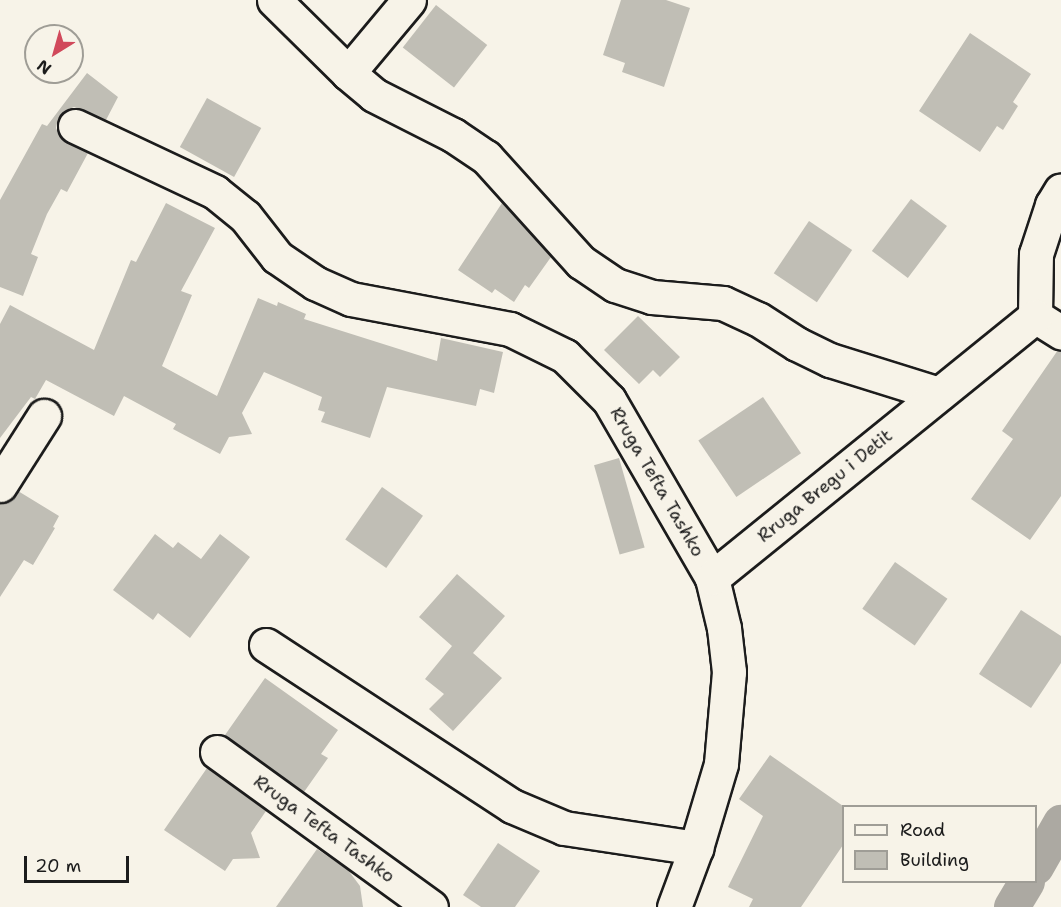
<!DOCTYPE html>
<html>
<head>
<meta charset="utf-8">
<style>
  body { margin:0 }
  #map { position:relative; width:1061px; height:907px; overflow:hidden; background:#f7f3e8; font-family:"Shantell Sans",sans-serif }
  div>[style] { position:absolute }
  .canal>* { height:36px; margin:-18px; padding:0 18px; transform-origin:18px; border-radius:18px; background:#aca9a2 }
  .building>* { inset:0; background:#c0beb5; transform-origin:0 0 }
  .roads { filter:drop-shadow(2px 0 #1c1c1c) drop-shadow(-2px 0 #1c1c1c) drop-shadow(0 2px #1c1c1c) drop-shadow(0 -2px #1c1c1c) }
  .minor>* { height:33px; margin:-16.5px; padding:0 16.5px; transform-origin:16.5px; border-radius:16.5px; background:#f7f3e8 }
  span { translate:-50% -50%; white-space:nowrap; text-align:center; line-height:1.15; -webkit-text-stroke:6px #f7f3e8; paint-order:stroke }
  .street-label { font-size:18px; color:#1c1c1c }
  .legend { position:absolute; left:842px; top:805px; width:195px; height:78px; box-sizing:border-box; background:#f7f3e8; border:2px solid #9f9d96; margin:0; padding:8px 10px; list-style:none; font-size:18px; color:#1c1c1c }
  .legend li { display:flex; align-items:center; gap:12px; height:30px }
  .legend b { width:30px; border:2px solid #9f9d96 }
  .north { position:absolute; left:24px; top:24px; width:60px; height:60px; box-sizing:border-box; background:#f7f3e8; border:2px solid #9f9d96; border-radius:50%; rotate:217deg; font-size:16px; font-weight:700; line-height:24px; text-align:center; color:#1c1c1c }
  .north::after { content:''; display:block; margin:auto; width:21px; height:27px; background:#d1495b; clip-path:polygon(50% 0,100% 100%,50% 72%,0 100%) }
  .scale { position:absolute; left:24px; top:856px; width:105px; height:27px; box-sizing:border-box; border:3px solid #1c1c1c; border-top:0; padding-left:8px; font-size:18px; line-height:21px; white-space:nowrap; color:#1c1c1c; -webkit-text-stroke:4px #f7f3e8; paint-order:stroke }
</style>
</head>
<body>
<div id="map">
  <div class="canal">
    <div style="left:1036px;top:867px;width:51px;rotate:-60.4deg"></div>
    <div style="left:1012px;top:907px;width:29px;rotate:-59deg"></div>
  </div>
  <div class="building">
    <div style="clip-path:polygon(621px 0,666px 0,690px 8px,664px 87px,622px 72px,625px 63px,603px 55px)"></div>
    <div style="left:436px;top:5px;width:65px;height:54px;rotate:38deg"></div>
    <div style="clip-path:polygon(970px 33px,1031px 74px,1013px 102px,1018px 106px,1003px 130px,997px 126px,980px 152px,919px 111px)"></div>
    <div style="clip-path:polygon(87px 73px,118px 97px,106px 120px,74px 107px,64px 111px,58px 119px,56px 128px,60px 137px,88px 153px,67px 192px,61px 189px,47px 214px,31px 254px,38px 257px,23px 296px,0 287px,0 200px,42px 124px,47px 126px)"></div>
    <div style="left:207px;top:98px;width:62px;height:56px;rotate:29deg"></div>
    <div style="left:911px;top:199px;width:45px;height:65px;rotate:37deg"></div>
    <div style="clip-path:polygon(166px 203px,215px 228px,181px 291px,192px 295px,162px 366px,217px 396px,258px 298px,277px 306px,278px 302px,306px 314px,304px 319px,437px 361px,441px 338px,503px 352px,494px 393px,480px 389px,476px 406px,387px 387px,370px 438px,321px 422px,325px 412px,318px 410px,322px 397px,264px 372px,242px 413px,252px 434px,229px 437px,220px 454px,173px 429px,176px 424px,124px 396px,114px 416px,46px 380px,35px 399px,31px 397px,0 438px,0 324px,10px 305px,94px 350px,131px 260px,136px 262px)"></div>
    <div style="clip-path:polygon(502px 203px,551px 257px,529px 288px,525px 285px,514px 302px,495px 289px,492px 293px,458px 270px)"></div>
    <div style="left:809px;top:221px;width:52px;height:63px;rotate:34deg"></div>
    <div style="clip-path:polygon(638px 316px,680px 357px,660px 377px,653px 370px,639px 384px,604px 350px)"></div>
    <div style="clip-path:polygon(1058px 350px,1061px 351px,1061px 496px,1030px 540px,971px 499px,1013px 439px,1002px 431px)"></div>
    <div style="left:763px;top:397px;width:68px;height:78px;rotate:56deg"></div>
    <div style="left:619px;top:458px;width:93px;height:26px;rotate:74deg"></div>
    <div style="left:382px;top:487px;width:50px;height:64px;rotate:35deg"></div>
    <div style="clip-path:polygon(18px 491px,59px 516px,53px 527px,55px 528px,33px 565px,24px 560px,0 597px,0 504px,9px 501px)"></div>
    <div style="clip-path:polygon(155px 534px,173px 548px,178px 542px,201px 559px,220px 534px,250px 557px,190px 638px,158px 613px,153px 620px,113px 590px)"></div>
    <div style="left:895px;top:562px;width:64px;height:57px;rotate:35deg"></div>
    <div style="clip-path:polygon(457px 574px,505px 616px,473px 653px,502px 678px,453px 731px,429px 709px,444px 694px,425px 679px,452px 646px,419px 617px)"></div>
    <div style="clip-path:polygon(1021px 610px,1061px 636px,1061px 663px,1031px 708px,979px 674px)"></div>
    <div style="clip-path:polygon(265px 678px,338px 730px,321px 754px,328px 758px,304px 792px,225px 735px)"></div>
    <div style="clip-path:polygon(770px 755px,843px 806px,843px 845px,801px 907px,749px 907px,753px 899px,728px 887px,763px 816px,739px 799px)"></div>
    <div style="clip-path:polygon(207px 768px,266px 811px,251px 833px,260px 858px,233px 859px,225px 871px,164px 830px)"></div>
    <div style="clip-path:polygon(498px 843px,540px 871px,515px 907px,481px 907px,463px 895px)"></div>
    <div style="clip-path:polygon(317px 849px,348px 870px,360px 886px,363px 907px,276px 907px)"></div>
  </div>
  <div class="roads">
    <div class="minor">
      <div style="left:274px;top:0;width:104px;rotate:44.6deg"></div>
      <div style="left:348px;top:73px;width:34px;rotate:40deg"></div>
      <div style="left:374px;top:95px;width:89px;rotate:26.9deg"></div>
      <div style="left:453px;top:135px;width:40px;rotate:34deg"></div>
      <div style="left:486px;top:157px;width:142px;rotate:47.9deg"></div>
      <div style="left:581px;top:262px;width:41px;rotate:34.1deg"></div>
      <div style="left:615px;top:285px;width:39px;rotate:18deg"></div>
      <div style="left:652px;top:297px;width:71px;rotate:4.8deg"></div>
      <div style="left:723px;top:303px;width:38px;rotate:25deg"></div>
      <div style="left:758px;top:319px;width:46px;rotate:32.7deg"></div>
      <div style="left:797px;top:344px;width:37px;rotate:26deg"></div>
      <div style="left:830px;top:360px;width:114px;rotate:17.3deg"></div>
      <div style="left:348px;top:73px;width:95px;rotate:-50.1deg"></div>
      <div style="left:75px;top:126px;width:155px;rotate:25.2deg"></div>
      <div style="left:215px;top:192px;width:38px;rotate:39deg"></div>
      <div style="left:245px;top:216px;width:52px;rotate:52deg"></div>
      <div style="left:277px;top:257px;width:46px;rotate:34.4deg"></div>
      <div style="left:315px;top:283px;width:39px;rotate:24deg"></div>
      <div style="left:351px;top:299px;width:162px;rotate:10.7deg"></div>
      <div style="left:510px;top:329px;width:61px;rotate:26.1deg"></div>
      <div style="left:565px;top:356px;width:62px;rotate:45deg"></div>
      <div style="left:609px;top:400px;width:206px;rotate:59.9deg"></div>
      <div style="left:712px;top:578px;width:51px;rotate:76.5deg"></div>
      <div style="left:724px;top:628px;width:44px;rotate:83.5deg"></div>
      <div style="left:729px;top:672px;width:92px;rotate:95deg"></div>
      <div style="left:721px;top:764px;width:88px;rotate:106.6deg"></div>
      <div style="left:696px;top:848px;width:63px;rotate:110.4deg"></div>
      <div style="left:1035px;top:316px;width:62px;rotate:-89.1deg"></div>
      <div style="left:1036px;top:254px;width:52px;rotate:-71.9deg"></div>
      <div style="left:1052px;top:205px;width:17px;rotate:-59deg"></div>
      <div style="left:1035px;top:316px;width:31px;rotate:32deg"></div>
      <div style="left:0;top:485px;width:82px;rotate:-57.5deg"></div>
      <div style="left:712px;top:578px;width:416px;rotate:-39deg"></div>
      <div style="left:266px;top:645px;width:294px;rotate:33.2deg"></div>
      <div style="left:512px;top:806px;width:56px;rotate:22.9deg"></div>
      <div style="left:564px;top:828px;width:134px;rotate:8.6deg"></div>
      <div style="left:217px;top:752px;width:264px;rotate:35.9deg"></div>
    </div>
  </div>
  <div class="street-label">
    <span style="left:657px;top:482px;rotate:60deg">Rruga Tefta Tashko</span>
    <span style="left:825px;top:486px;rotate:-39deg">Rruga Bregu i Detit</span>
    <span style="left:324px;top:829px;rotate:36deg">Rruga Tefta Tashko</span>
  </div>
  <ul class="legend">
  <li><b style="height:8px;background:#f7f3e8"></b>Road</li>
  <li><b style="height:16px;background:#c0beb5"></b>Building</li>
  </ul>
  <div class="north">N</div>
  <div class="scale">20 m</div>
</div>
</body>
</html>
